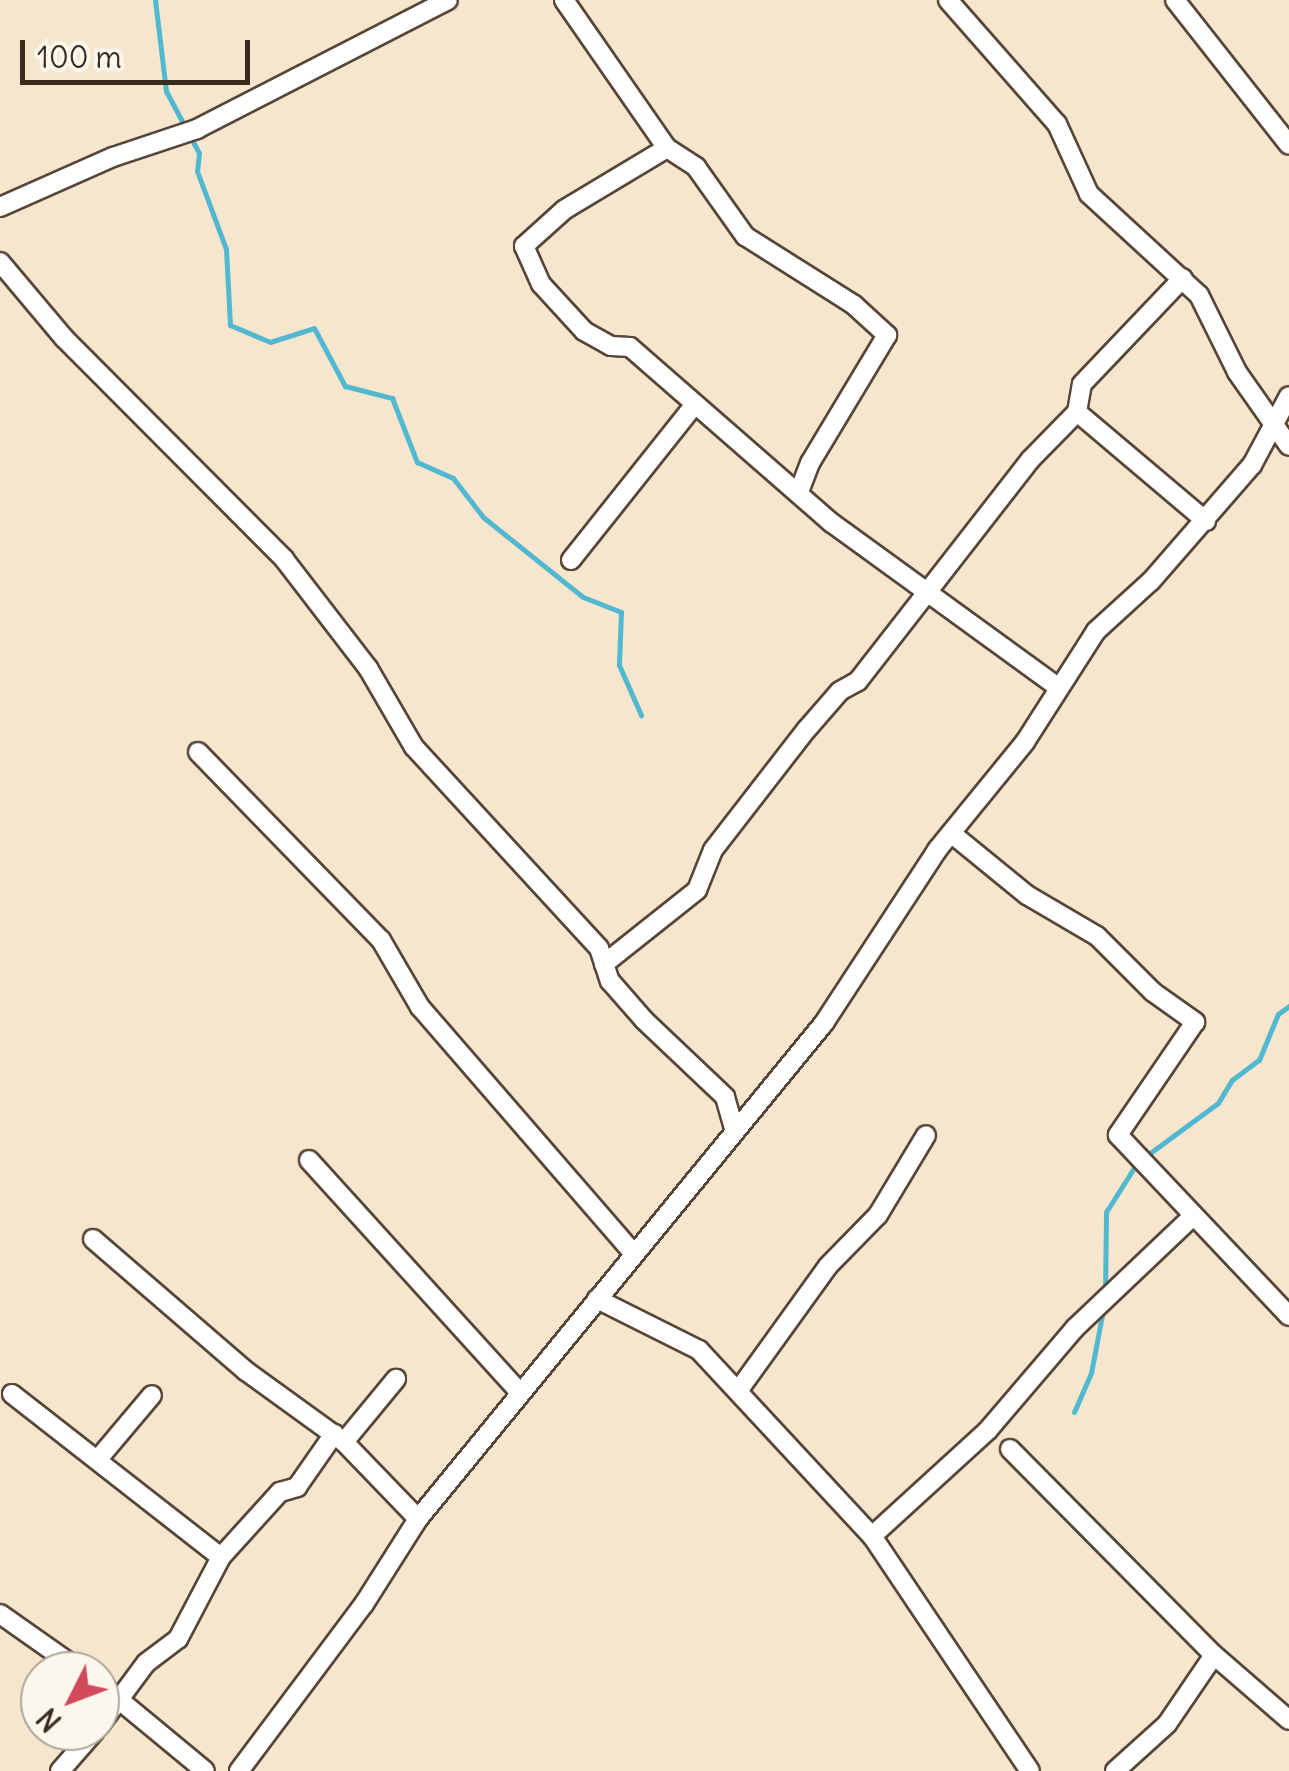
<!DOCTYPE html>
<html>
<head>
<meta charset="utf-8">
<style>
  body { margin:0 }
  #map { position:relative; width:1289px; height:1771px; overflow:hidden; background:#f5e6cd; font-family:Delius,sans-serif }
  div>[style] { position:absolute }
  .stream>* { height:5px; margin:-2.5px; padding:0 2.5px; transform-origin:2.5px; border-radius:2.5px; background:#51b8d0 }
  .roads { filter:drop-shadow(2px 0 #574638) drop-shadow(-2px 0 #574638) drop-shadow(0 2px #574638) drop-shadow(0 -2px #574638) }
  .minor>* { height:18px; margin:-9px; padding:0 9px; transform-origin:9px; border-radius:9px; background:#fff }
  span { translate:-50% -50%; white-space:nowrap; text-align:center; line-height:1.15; -webkit-text-stroke:10px #fbf7ec; paint-order:stroke }
  .north { position:absolute; left:20px; top:1651px; width:100px; height:100px; box-sizing:border-box; background:#fbf7ec; border:2px solid #aea59a; border-radius:50%; rotate:228deg; font-size:28px; font-weight:700; line-height:40px; text-align:center; color:#3b2a1e }
  .north::after { content:''; display:block; margin:auto; width:35px; height:45px; background:#d1495b; clip-path:polygon(50% 0,100% 100%,50% 72%,0 100%) }
  .scale { position:absolute; left:20px; top:40px; width:230px; height:45px; box-sizing:border-box; border:5px solid #3b2a1e; border-top:0; padding-left:12px; font-size:30px; line-height:35px; white-space:nowrap; color:#3b2a1e; -webkit-text-stroke:8px #fbf7ec; paint-order:stroke }
</style>
</head>
<body>
<div id="map">
  <div class="stream">
    <div style="left:155px;top:0;width:92px;rotate:83.1deg"></div>
    <div style="left:166px;top:91px;width:70px;rotate:62deg"></div>
    <div style="left:199px;top:153px;width:18px;rotate:96deg"></div>
    <div style="left:197px;top:171px;width:83px;rotate:69.6deg"></div>
    <div style="left:226px;top:249px;width:76px;rotate:87deg"></div>
    <div style="left:230px;top:325px;width:43px;rotate:23deg"></div>
    <div style="left:270px;top:342px;width:46px;rotate:-17.7deg"></div>
    <div style="left:314px;top:328px;width:66px;rotate:61.9deg"></div>
    <div style="left:345px;top:386px;width:49px;rotate:14.3deg"></div>
    <div style="left:392px;top:398px;width:69px;rotate:68.7deg"></div>
    <div style="left:417px;top:462px;width:39px;rotate:24deg"></div>
    <div style="left:453px;top:478px;width:49px;rotate:52.4deg"></div>
    <div style="left:483px;top:517px;width:128px;rotate:38.7deg"></div>
    <div style="left:583px;top:597px;width:41px;rotate:21.5deg"></div>
    <div style="left:621px;top:612px;width:53px;rotate:92.2deg"></div>
    <div style="left:619px;top:665px;width:55px;rotate:66.3deg"></div>
    <div style="left:1146px;top:1156px;width:89px;rotate:-36.4deg"></div>
    <div style="left:1218px;top:1103px;width:27px;rotate:-59deg"></div>
    <div style="left:1232px;top:1080px;width:34px;rotate:-37deg"></div>
    <div style="left:1259px;top:1060px;width:50px;rotate:-67.6deg"></div>
    <div style="left:1278px;top:1014px;width:14px;rotate:-36deg"></div>
    <div style="left:1105px;top:1296px;width:84px;rotate:-89.3deg"></div>
    <div style="left:1106px;top:1212px;width:58px;rotate:-57.7deg"></div>
    <div style="left:1074px;top:1412px;width:43px;rotate:-66.4deg"></div>
    <div style="left:1091px;top:1373px;width:64px;rotate:-79.2deg"></div>
  </div>
  <div class="roads">
    <div class="minor">
      <div style="left:564px;top:0;width:180px;rotate:55.2deg"></div>
      <div style="left:667px;top:148px;width:35px;rotate:33deg"></div>
      <div style="left:696px;top:167px;width:85px;rotate:54.6deg"></div>
      <div style="left:745px;top:236px;width:129px;rotate:32.3deg"></div>
      <div style="left:854px;top:305px;width:45px;rotate:42.3deg"></div>
      <div style="left:887px;top:335px;width:149px;rotate:121deg"></div>
      <div style="left:810px;top:463px;width:31px;rotate:111deg"></div>
      <div style="left:948px;top:0;width:165px;rotate:48.7deg"></div>
      <div style="left:1057px;top:124px;width:77px;rotate:65.4deg"></div>
      <div style="left:1089px;top:194px;width:149px;rotate:42.6deg"></div>
      <div style="left:1199px;top:295px;width:86px;rotate:63.7deg"></div>
      <div style="left:1237px;top:372px;width:90px;rotate:54.9deg"></div>
      <div style="left:1175px;top:0;width:184px;rotate:51.8deg"></div>
      <div style="left:667px;top:148px;width:120px;rotate:149deg"></div>
      <div style="left:564px;top:210px;width:54px;rotate:138deg"></div>
      <div style="left:524px;top:246px;width:42px;rotate:65.9deg"></div>
      <div style="left:541px;top:284px;width:64px;rotate:47.5deg"></div>
      <div style="left:584px;top:331px;width:31px;rotate:29deg"></div>
      <div style="left:611px;top:346px;width:19px;rotate:3deg"></div>
      <div style="left:630px;top:347px;width:268px;rotate:41.1deg"></div>
      <div style="left:832px;top:523px;width:279px;rotate:36deg"></div>
      <div style="left:0;top:207px;width:124px;rotate:-23.9deg"></div>
      <div style="left:113px;top:157px;width:89px;rotate:-18.4deg"></div>
      <div style="left:197px;top:129px;width:282px;rotate:-27.2deg"></div>
      <div style="left:0;top:262px;width:99px;rotate:49.9deg"></div>
      <div style="left:64px;top:338px;width:312px;rotate:45.1deg"></div>
      <div style="left:284px;top:559px;width:138px;rotate:52.4deg"></div>
      <div style="left:368px;top:668px;width:91px;rotate:59.8deg"></div>
      <div style="left:414px;top:747px;width:273px;rotate:47.4deg"></div>
      <div style="left:599px;top:948px;width:35px;rotate:72deg"></div>
      <div style="left:610px;top:981px;width:52px;rotate:48.9deg"></div>
      <div style="left:644px;top:1020px;width:112px;rotate:43.5deg"></div>
      <div style="left:725px;top:1097px;width:33px;rotate:74deg"></div>
      <div style="left:1077px;top:412px;width:28px;rotate:-80deg"></div>
      <div style="left:1082px;top:384px;width:146px;rotate:-46.4deg"></div>
      <div style="left:571px;top:560px;width:199px;rotate:-51.5deg"></div>
      <div style="left:198px;top:752px;width:262px;rotate:45.8deg"></div>
      <div style="left:381px;top:940px;width:78px;rotate:59.8deg"></div>
      <div style="left:420px;top:1007px;width:324px;rotate:49.1deg"></div>
      <div style="left:951px;top:833px;width:98px;rotate:39.2deg"></div>
      <div style="left:1027px;top:895px;width:81px;rotate:30.4deg"></div>
      <div style="left:1097px;top:936px;width:79px;rotate:45deg"></div>
      <div style="left:1153px;top:992px;width:52px;rotate:35.5deg"></div>
      <div style="left:1195px;top:1022px;width:137px;rotate:124.3deg"></div>
      <div style="left:1118px;top:1135px;width:249px;rotate:46.6deg"></div>
      <div style="left:604px;top:964px;width:119px;rotate:-38.5deg"></div>
      <div style="left:697px;top:890px;width:43px;rotate:-68.2deg"></div>
      <div style="left:713px;top:850px;width:153px;rotate:-52.2deg"></div>
      <div style="left:807px;top:729px;width:50px;rotate:-49deg"></div>
      <div style="left:840px;top:691px;width:21px;rotate:-29deg"></div>
      <div style="left:858px;top:681px;width:280px;rotate:-52.1deg"></div>
      <div style="left:1030px;top:460px;width:67px;rotate:-45.6deg"></div>
      <div style="left:1077px;top:412px;width:169px;rotate:40.2deg"></div>
      <div style="left:309px;top:1160px;width:314px;rotate:47.8deg"></div>
      <div style="left:93px;top:1239px;width:202px;rotate:40.8deg"></div>
      <div style="left:246px;top:1371px;width:121px;rotate:35.9deg"></div>
      <div style="left:344px;top:1442px;width:107px;rotate:46.1deg"></div>
      <div style="left:597px;top:1299px;width:114px;rotate:26.6deg"></div>
      <div style="left:699px;top:1350px;width:254px;rotate:47.1deg"></div>
      <div style="left:872px;top:1536px;width:283px;rotate:56.1deg"></div>
      <div style="left:738px;top:1391px;width:154px;rotate:-54.2deg"></div>
      <div style="left:828px;top:1266px;width:71px;rotate:-45.6deg"></div>
      <div style="left:878px;top:1215px;width:93px;rotate:-59deg"></div>
      <div style="left:12px;top:1394px;width:265px;rotate:38deg"></div>
      <div style="left:344px;top:1442px;width:82px;rotate:-50.5deg"></div>
      <div style="left:1010px;top:1449px;width:290px;rotate:45.3deg"></div>
      <div style="left:1214px;top:1655px;width:99px;rotate:40.9deg"></div>
      <div style="left:99px;top:1458px;width:82px;rotate:-49.9deg"></div>
      <div style="left:872px;top:1536px;width:157px;rotate:-42.4deg"></div>
      <div style="left:988px;top:1430px;width:134px;rotate:-49.5deg"></div>
      <div style="left:1075px;top:1328px;width:161px;rotate:-43.5deg"></div>
      <div style="left:0;top:1614px;width:99px;rotate:35.1deg"></div>
      <div style="left:100px;top:1684px;width:136px;rotate:39.6deg"></div>
      <div style="left:100px;top:1725px;width:77px;rotate:-53.4deg"></div>
      <div style="left:146px;top:1663px;width:40px;rotate:-37deg"></div>
      <div style="left:178px;top:1639px;width:93px;rotate:-62.3deg"></div>
      <div style="left:221px;top:1557px;width:88px;rotate:-47.8deg"></div>
      <div style="left:280px;top:1492px;width:18px;rotate:-16deg"></div>
      <div style="left:297px;top:1487px;width:65px;rotate:-55.1deg"></div>
      <div style="left:60px;top:1771px;width:53px;rotate:-48.8deg"></div>
      <div style="left:239px;top:1771px;width:209px;rotate:-53.2deg"></div>
      <div style="left:364px;top:1604px;width:101px;rotate:-57.6deg"></div>
      <div style="left:418px;top:1519px;width:641px;rotate:-50.7deg"></div>
      <div style="left:824px;top:1023px;width:207px;rotate:-56.8deg"></div>
      <div style="left:937px;top:850px;width:139px;rotate:-50.8deg"></div>
      <div style="left:1025px;top:742px;width:132px;rotate:-57.4deg"></div>
      <div style="left:1096px;top:631px;width:74px;rotate:-42.3deg"></div>
      <div style="left:1151px;top:581px;width:154px;rotate:-49deg"></div>
      <div style="left:1252px;top:465px;width:78px;rotate:-61.8deg"></div>
      <div style="left:1115px;top:1771px;width:70px;rotate:-42.1deg"></div>
      <div style="left:1167px;top:1724px;width:83px;rotate:-55.7deg"></div>
    </div>
  </div>
  <div class="north">N</div>
  <div class="scale">100 m</div>
</div>
</body>
</html>
